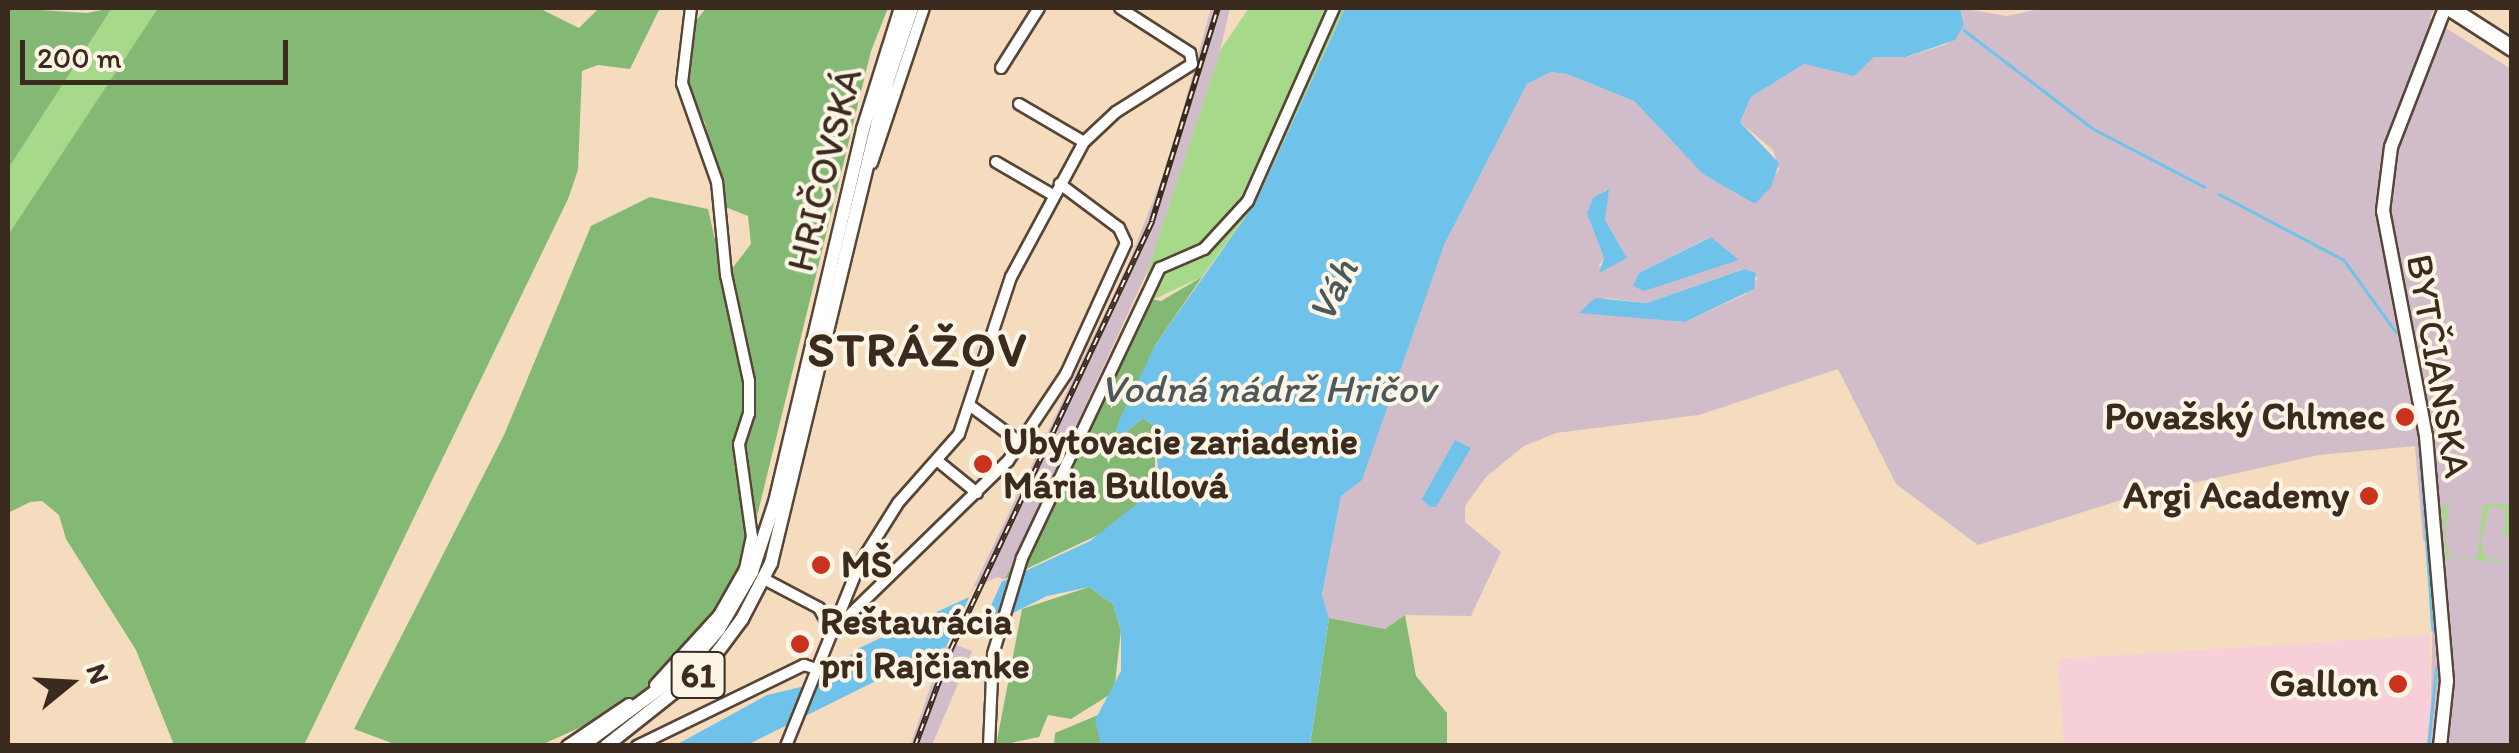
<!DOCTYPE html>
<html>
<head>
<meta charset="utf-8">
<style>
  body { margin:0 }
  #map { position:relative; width:2519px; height:753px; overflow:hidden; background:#f5dcbf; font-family:Itim,sans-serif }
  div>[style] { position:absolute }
  .built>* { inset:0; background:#f6cfd8 }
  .industrial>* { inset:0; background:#d1bdca }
  .green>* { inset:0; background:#a6d989 }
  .forest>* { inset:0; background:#84b975 }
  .water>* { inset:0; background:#6fc3eb }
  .pier>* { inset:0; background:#f5dcbf }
  .stream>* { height:2.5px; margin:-1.25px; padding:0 1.25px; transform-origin:1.25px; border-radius:1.25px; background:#6fc3eb }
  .roads { filter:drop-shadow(2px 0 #574536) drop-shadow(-2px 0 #574536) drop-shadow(0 2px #574536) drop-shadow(0 -2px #574536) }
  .minor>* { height:10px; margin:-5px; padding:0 5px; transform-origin:5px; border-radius:5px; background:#fff }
  .major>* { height:12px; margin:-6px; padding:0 6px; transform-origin:6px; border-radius:6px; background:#fff }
  .highway>* { height:15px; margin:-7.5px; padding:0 7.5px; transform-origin:7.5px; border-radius:7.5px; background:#fff }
  .rail>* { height:6px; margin-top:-3px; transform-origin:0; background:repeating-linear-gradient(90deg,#fcf5e5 0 8px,#3b2a1e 0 16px); box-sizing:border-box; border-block:2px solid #3b2a1e }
  .dots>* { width:28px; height:28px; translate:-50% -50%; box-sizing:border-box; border:5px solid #fcf5e5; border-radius:50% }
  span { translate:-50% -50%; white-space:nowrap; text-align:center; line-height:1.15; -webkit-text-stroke:8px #fcf5e5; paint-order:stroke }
  .shield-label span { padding:2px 8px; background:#fcf5e5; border:2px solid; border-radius:8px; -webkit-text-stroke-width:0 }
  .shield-label { font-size:35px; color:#3b2a1e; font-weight:700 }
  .street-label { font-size:38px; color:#3b2a1e }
  .poi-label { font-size:38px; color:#3b2a1e; font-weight:700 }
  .right { translate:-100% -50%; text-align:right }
  .left { translate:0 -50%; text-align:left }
  .water-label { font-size:40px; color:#4b585c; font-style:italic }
  .district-label { font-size:48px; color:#3b2a1e; font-weight:700; letter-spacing:2.5px }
  .frame { position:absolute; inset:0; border:10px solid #3b2a1e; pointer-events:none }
  .north { position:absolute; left:20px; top:633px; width:100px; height:100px; -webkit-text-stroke:8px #fcf5e5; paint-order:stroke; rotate:72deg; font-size:28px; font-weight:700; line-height:40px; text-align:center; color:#3b2a1e }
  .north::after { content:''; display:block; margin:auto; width:35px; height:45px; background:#3b2a1e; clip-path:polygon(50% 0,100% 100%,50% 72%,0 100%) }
  .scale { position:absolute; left:20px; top:40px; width:268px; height:45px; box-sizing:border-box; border:5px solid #3b2a1e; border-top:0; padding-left:12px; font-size:30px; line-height:35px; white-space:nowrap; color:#3b2a1e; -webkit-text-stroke:8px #fcf5e5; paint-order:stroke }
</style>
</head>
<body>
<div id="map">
  <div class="built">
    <div style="clip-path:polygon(2430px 635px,2430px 745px,2064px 745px,2058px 659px)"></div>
  </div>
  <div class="industrial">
    <div style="clip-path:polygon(1211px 8px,1230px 8px,1214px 77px,1148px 270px,1005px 579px,970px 594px,1129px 262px,1169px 160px)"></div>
    <div style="clip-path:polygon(evenodd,1960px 8px,2007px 16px,2045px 8px,2435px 8px,2430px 18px,2511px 69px,2511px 745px,2430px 745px,2434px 551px,2423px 540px,2415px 446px,2319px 455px,2134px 496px,1978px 545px,1896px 484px,1838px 369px,1699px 415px,1556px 433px,1524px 446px,1486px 477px,1465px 506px,1465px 522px,1501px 552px,1471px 616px,1405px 615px,1385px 629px,1329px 618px,1322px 596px,1341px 496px,1444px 245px,1527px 84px,1551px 72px,1567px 74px,1634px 101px,1679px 149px,1755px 204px,1779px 169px,1773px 150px,1740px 122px,1751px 97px,1804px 64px,1854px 75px,1874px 57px,1907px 57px,1947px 44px,1964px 25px,1960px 8px,1606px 189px,1605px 220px,1627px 258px,1598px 267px,1604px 258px,1587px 214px,1606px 189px,1960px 8px,1712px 237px,1652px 288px,1639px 273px,1708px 238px,1712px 237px,1960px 8px,1743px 269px,1758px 278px,1746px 294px,1685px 322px,1598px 314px,1605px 298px,1647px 303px,1743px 269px)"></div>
    <div style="clip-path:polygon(946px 641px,972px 651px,932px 745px,910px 746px)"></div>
  </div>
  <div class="green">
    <div style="clip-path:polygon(112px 8px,158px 8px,8px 235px,8px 169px)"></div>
    <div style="clip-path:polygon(1249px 8px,1345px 8px,1256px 202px,1202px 277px,1150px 301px,1141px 297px,1148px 270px,1221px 49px)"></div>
    <div style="clip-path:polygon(2445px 504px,2454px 506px,2448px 508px,2445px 537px,2450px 556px,2477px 559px,2483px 505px,2511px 504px,2511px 537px,2504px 536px,2506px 509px,2489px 507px,2481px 539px,2484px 557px,2511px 563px,2446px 557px,2442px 509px)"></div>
  </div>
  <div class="forest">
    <div style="clip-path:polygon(8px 8px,87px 13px,112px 8px,8px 169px)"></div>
    <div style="clip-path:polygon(158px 8px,539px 8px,579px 28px,599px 8px,660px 8px,630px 69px,598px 65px,582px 71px,578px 170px,568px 199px,304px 745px,174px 745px,136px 650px,66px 539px,59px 515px,42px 501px,30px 502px,10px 512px,8px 523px,8px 235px)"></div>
    <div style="clip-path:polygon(706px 8px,888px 8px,871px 51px,748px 553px,664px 690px,541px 745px,397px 745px,354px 729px,504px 435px,591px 226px,650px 197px,708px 209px,724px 279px,751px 244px,748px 216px,723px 206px,705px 123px,686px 84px,695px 22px)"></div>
    <div style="clip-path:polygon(1202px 277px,1156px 344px,1116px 431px,1122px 435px,1143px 418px,1155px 427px,1155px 485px,1117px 526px,1005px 579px,1141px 297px,1161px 301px)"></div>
    <div style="clip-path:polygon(1089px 587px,1113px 604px,1121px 631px,1114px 692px,1071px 719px,1048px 715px,1039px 737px,996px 746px,1022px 609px)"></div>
    <div style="clip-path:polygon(1405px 615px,1416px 676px,1447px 713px,1447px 745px,1310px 746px,1329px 618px,1385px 629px)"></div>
    <div style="clip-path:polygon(1098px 715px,1101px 745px,1054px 746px,1055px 733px)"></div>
  </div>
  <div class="water">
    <div style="clip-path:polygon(1345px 8px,1960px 8px,1964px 25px,1955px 40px,1906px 57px,1874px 57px,1854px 76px,1804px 64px,1751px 97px,1740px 122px,1779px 163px,1771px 187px,1755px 204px,1703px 174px,1634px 101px,1567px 74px,1551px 72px,1527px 84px,1444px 245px,1362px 480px,1341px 496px,1322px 595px,1329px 618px,1310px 745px,1101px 745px,1095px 720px,1121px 671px,1121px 631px,1113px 604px,1089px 587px,1047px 596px,747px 745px,674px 746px,767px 695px,822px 682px,857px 649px,1090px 541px,1142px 500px,1158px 470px,1155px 427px,1143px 418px,1122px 435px,1116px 431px,1120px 418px,1156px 344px,1256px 202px)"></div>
    <div style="clip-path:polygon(1609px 189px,1605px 220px,1627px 258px,1599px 273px,1604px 258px,1587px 214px,1593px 198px)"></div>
    <div style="clip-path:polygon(1711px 237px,1739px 260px,1644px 291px,1633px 286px,1639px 273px)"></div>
    <div style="clip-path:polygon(1744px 269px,1756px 273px,1754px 289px,1685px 322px,1579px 313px,1595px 298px,1647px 303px)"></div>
    <div style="clip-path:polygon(1455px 440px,1471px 448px,1436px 507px,1430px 507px,1422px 499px)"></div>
  </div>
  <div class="pier">
    <div style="clip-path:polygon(998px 577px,1003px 579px,977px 637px,946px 647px,974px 587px)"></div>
  </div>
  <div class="stream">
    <div style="left:1964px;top:30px;width:161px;rotate:37.4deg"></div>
    <div style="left:2092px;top:128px;width:127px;rotate:27.6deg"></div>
    <div style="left:2219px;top:194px;width:141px;rotate:27.8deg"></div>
    <div style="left:2344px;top:260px;width:89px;rotate:54.2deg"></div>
    <div style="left:2420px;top:450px;width:180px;rotate:85.9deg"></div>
    <div style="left:2428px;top:746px;width:78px;rotate:-84.1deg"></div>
  </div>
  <div class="roads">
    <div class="minor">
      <div style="left:1001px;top:68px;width:71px;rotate:-57.7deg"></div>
      <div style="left:1019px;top:104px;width:75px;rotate:30.3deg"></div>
      <div style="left:996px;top:162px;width:66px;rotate:30.1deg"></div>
      <div style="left:872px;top:163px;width:163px;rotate:-71.5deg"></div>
      <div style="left:972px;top:407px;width:62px;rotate:36.5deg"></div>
      <div style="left:939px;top:462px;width:49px;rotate:39.2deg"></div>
      <div style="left:764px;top:579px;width:62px;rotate:27.8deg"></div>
      <div style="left:819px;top:608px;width:23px;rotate:61deg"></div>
      <div style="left:833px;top:631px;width:244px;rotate:-44.2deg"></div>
      <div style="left:1008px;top:461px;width:105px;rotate:-56.3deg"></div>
      <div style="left:1066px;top:374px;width:144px;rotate:-65.4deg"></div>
      <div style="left:1126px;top:243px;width:17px;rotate:-115deg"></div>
      <div style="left:1119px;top:228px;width:74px;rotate:-143.3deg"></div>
      <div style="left:655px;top:685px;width:95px;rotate:-47.6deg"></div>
      <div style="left:719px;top:615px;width:53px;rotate:-60.5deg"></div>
      <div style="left:745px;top:569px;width:33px;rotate:-78deg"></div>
      <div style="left:752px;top:537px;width:94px;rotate:-98deg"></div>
      <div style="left:739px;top:444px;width:32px;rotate:-72deg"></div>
      <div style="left:749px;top:414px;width:33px;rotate:-90deg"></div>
      <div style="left:749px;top:381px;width:108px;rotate:-102.2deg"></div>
      <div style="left:726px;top:275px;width:93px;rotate:-95.5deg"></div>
      <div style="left:717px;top:182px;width:105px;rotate:-109.5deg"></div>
      <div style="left:682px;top:83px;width:76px;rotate:-83.2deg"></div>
      <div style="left:567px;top:746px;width:75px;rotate:-34.1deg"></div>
      <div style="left:637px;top:746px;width:186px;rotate:-25.9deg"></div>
      <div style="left:804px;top:665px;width:10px;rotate:17deg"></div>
      <div style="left:786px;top:746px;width:195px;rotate:-68deg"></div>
      <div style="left:859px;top:565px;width:73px;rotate:-57.8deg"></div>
      <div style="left:898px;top:503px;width:92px;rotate:-48.5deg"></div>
      <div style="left:959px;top:434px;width:165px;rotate:-71.7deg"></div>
      <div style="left:1011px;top:277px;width:153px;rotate:-61.6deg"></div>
      <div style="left:1084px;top:142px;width:44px;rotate:-43.2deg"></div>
      <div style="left:1116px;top:112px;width:90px;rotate:-32.3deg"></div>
      <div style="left:1192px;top:64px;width:11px;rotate:-100deg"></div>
      <div style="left:1190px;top:53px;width:83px;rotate:-147.3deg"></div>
      <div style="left:989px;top:746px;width:92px;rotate:-87.5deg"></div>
      <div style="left:993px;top:654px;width:100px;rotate:-73.2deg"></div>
      <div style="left:1022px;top:558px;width:321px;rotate:-64.6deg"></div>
      <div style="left:1160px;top:268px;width:48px;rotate:-23.4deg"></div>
      <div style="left:1204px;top:249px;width:65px;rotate:-47.5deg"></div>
      <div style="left:1248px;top:201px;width:211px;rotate:-66deg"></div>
    </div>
    <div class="major">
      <div style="left:582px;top:746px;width:126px;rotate:-36.6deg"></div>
      <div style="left:683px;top:671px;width:55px;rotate:-49.4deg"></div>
      <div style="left:719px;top:629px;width:66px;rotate:-59.9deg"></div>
      <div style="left:752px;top:572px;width:74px;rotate:-71.8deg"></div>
      <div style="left:775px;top:502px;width:383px;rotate:-76.7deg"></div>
      <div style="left:863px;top:129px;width:127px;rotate:-72.6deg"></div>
      <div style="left:606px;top:746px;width:129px;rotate:-38.4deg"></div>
      <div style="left:707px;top:666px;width:59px;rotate:-53.3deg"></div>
      <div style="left:742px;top:619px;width:63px;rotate:-62.6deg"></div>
      <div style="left:771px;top:563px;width:494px;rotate:-76.4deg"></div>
      <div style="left:887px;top:83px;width:79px;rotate:-71.6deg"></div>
      <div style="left:2440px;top:746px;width:65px;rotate:-83.9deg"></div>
      <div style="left:2447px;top:681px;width:246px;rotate:-94.9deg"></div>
      <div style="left:2426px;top:436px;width:229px;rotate:-100.8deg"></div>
      <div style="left:2383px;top:211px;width:64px;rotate:-82.9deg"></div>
      <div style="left:2391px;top:147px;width:149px;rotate:-68.8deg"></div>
    </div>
    <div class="highway">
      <div style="left:2450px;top:8px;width:74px;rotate:32.8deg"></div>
    </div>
  </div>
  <div class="rail">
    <div style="left:915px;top:746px;width:103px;rotate:-69.6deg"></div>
    <div style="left:951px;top:649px;width:473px;rotate:-64.8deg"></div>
    <div style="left:1152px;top:221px;width:223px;rotate:-72.8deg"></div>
  </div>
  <div class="dots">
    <div style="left:2405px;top:417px;background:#c8321e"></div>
    <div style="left:983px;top:464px;background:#c8321e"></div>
    <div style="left:2369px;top:496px;background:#c8321e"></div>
    <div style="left:821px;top:565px;background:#c8321e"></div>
    <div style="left:800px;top:644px;background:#c8321e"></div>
    <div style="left:2398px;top:684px;background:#c8321e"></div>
  </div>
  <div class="shield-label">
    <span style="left:698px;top:675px">61</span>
  </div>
  <div class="street-label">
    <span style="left:825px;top:170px;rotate:-76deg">HRIČOVSKÁ</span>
    <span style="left:2438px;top:366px;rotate:80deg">BYTČIANSKA</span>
  </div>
  <div class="poi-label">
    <span class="right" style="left:2385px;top:417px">Považský Chlmec</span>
    <span class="left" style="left:1003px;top:464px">Ubytovacie zariadenie<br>Mária Bullová</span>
    <span class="right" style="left:2349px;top:496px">Argi Academy</span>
    <span class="left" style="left:841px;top:565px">MŠ</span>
    <span class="left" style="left:820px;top:644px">Reštaurácia<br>pri Rajčianke</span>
    <span class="right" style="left:2378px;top:684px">Gallon</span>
  </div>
  <div class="water-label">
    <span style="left:1332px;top:290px;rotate:-64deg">Váh</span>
    <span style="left:1268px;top:388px">Vodná nádrž Hričov</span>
  </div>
  <div class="district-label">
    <span style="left:918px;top:350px">STRÁŽOV</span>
  </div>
  <div class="frame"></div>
  <div class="north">N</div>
  <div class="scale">200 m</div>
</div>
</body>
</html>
